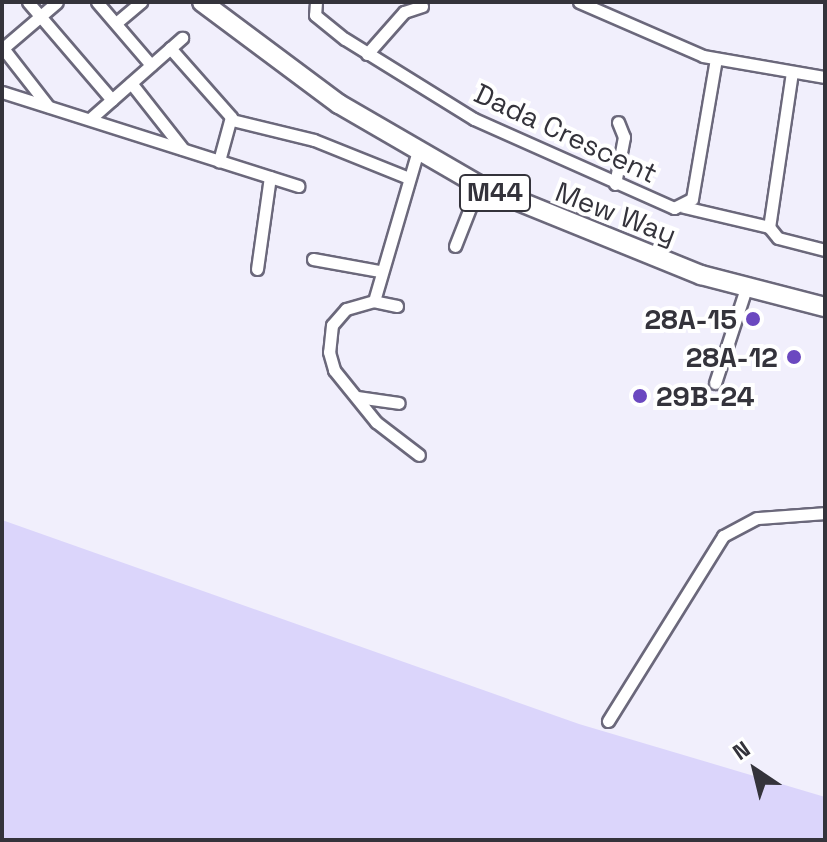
<!DOCTYPE html>
<html>
<head>
<meta charset="utf-8">
<style>
  body { margin:0 }
  #map { position:relative; width:827px; height:842px; overflow:hidden; background:#f1effc; font-family:"Space Grotesk",sans-serif }
  div>[style] { position:absolute }
  .green>* { inset:0; background:#dbd5fb }
  .roads { filter:drop-shadow(2px 0 #6b687b) drop-shadow(-2px 0 #6b687b) drop-shadow(0 2px #6b687b) drop-shadow(0 -2px #6b687b) }
  .street>* { height:11px; margin:-5.5px; padding:0 5.5px; transform-origin:5.5px; border-radius:5.5px; background:#fff }
  .primary>* { height:18px; margin:-9px; padding:0 9px; transform-origin:9px; border-radius:9px; background:#fff }
  .dots>* { width:22px; height:22px; translate:-50% -50%; box-sizing:border-box; border:4px solid #fff; border-radius:50% }
  span { translate:-50% -50%; white-space:nowrap; text-align:center; line-height:1.15; -webkit-text-stroke:8px #fff; paint-order:stroke }
  .shield-label span { padding:2px 6px; background:#fff; border:2px solid; border-radius:6px; -webkit-text-stroke-width:0 }
  .shield-label { font-size:26px; color:#34333b; font-weight:700 }
  .street-label { font-size:28px; color:#34333b }
  .poi-label { font-size:28px; color:#34333b; font-weight:700 }
  .right { translate:-100% -50%; text-align:right }
  .left { translate:0 -50%; text-align:left }
  .frame { position:absolute; inset:0; border:4px solid #34333b; pointer-events:none }
  .north { position:absolute; left:715px; top:730px; width:80px; height:80px; -webkit-text-stroke:6px #fff; paint-order:stroke; rotate:325deg; font-size:22px; font-weight:700; line-height:32px; text-align:center; color:#34333b }
  .north::after { content:''; display:block; margin:auto; width:28px; height:36px; background:#34333b; clip-path:polygon(50% 0,100% 100%,50% 72%,0 100%) }
</style>
</head>
<body>
<div id="map">
  <div class="green">
    <div style="clip-path:polygon(2px 520px,579px 724px,825px 797px,825px 840px,2px 840px)"></div>
  </div>
  <div class="roads">
    <div class="street">
      <div style="left:28px;top:2px;width:129px;rotate:49.4deg"></div>
      <div style="left:97px;top:2px;width:83px;rotate:49.4deg"></div>
      <div style="left:316px;top:2px;width:13px;rotate:94deg"></div>
      <div style="left:315px;top:15px;width:38px;rotate:39deg"></div>
      <div style="left:345px;top:39px;width:152px;rotate:31.8deg"></div>
      <div style="left:474px;top:119px;width:219px;rotate:24deg"></div>
      <div style="left:674px;top:208px;width:20px;rotate:-27deg"></div>
      <div style="left:692px;top:199px;width:142px;rotate:-80.3deg"></div>
      <div style="left:579px;top:2px;width:135px;rotate:23.5deg"></div>
      <div style="left:703px;top:56px;width:124px;rotate:9.8deg"></div>
      <div style="left:116px;top:23px;width:33px;rotate:-40deg"></div>
      <div style="left:2px;top:47px;width:75px;rotate:52.1deg"></div>
      <div style="left:170px;top:48px;width:92px;rotate:48.5deg"></div>
      <div style="left:231px;top:117px;width:46px;rotate:105.3deg"></div>
      <div style="left:2px;top:49px;width:72px;rotate:-40.5deg"></div>
      <div style="left:367px;top:54px;width:56px;rotate:-48.6deg"></div>
      <div style="left:404px;top:12px;width:19px;rotate:-18deg"></div>
      <div style="left:792px;top:72px;width:157px;rotate:98.4deg"></div>
      <div style="left:769px;top:227px;width:14px;rotate:51deg"></div>
      <div style="left:778px;top:238px;width:49px;rotate:14.3deg"></div>
      <div style="left:131px;top:83px;width:84px;rotate:51.8deg"></div>
      <div style="left:2px;top:92px;width:311px;rotate:17.6deg"></div>
      <div style="left:90px;top:119px;width:123px;rotate:-41.4deg"></div>
      <div style="left:232px;top:120px;width:84px;rotate:13.7deg"></div>
      <div style="left:314px;top:140px;width:99px;rotate:21.9deg"></div>
      <div style="left:615px;top:184px;width:48px;rotate:-79.2deg"></div>
      <div style="left:624px;top:137px;width:16px;rotate:-112deg"></div>
      <div style="left:684px;top:207px;width:87px;rotate:13.2deg"></div>
      <div style="left:455px;top:246px;width:66px;rotate:-68.5deg"></div>
      <div style="left:313px;top:259px;width:68px;rotate:10.2deg"></div>
      <div style="left:257px;top:269px;width:93px;rotate:-82deg"></div>
      <div style="left:374px;top:301px;width:156px;rotate:-73.7deg"></div>
      <div style="left:397px;top:306px;width:24px;rotate:-168deg"></div>
      <div style="left:374px;top:301px;width:29px;rotate:164deg"></div>
      <div style="left:346px;top:309px;width:21px;rotate:131deg"></div>
      <div style="left:332px;top:325px;width:27px;rotate:96deg"></div>
      <div style="left:329px;top:352px;width:19px;rotate:74deg"></div>
      <div style="left:334px;top:370px;width:67px;rotate:51.1deg"></div>
      <div style="left:376px;top:422px;width:54px;rotate:37.5deg"></div>
      <div style="left:715px;top:383px;width:100px;rotate:-71.9deg"></div>
      <div style="left:357px;top:397px;width:42px;rotate:8.1deg"></div>
      <div style="left:608px;top:721px;width:218px;rotate:-58.1deg"></div>
      <div style="left:723px;top:536px;width:38px;rotate:-28deg"></div>
      <div style="left:757px;top:518px;width:68px;rotate:-4.2deg"></div>
    </div>
    <div class="primary">
      <div style="left:202px;top:2px;width:171px;rotate:36.7deg"></div>
      <div style="left:339px;top:104px;width:162px;rotate:30.1deg"></div>
      <div style="left:479px;top:185px;width:240px;rotate:22.1deg"></div>
      <div style="left:701px;top:275px;width:128px;rotate:14.5deg"></div>
    </div>
  </div>
  <div class="dots">
    <div style="left:753px;top:319px;background:#6b48c0"></div>
    <div style="left:794px;top:357px;background:#6b48c0"></div>
    <div style="left:640px;top:396px;background:#6b48c0"></div>
  </div>
  <div class="shield-label">
    <span style="left:495px;top:193px">M44</span>
  </div>
  <div class="street-label">
    <span style="left:566px;top:133px;rotate:25deg">Dada Crescent</span>
    <span style="left:616px;top:213px;rotate:21deg">Mew Way</span>
  </div>
  <div class="poi-label">
    <span class="right" style="left:737px;top:319px">28A-15</span>
    <span class="right" style="left:778px;top:357px">28A-12</span>
    <span class="left" style="left:656px;top:396px">29B-24</span>
  </div>
  <div class="frame"></div>
  <div class="north">N</div>
</div>
</body>
</html>
